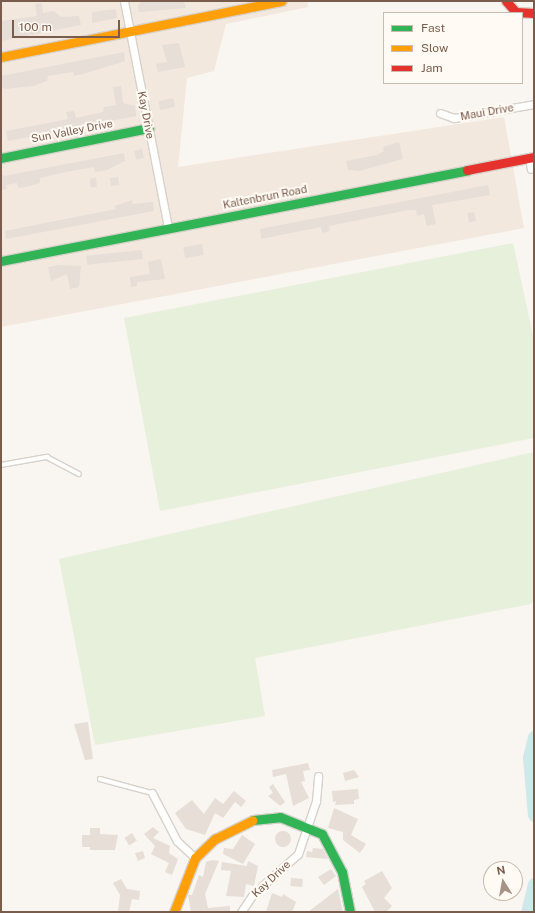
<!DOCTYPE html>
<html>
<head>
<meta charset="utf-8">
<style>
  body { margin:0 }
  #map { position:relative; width:535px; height:913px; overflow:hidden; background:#f9f5f0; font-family:"Public Sans",sans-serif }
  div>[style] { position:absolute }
  .residential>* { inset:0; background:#f2e8de }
  .green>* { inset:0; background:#e7f0db }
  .river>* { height:13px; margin:-6.5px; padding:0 6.5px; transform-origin:6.5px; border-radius:6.5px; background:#d0e8ea }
  .building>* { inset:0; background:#e6ded7; transform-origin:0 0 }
  .round { border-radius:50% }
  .roads { filter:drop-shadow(1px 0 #d7d1cb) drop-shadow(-1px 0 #d7d1cb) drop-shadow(0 1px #d7d1cb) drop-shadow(0 -1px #d7d1cb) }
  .lane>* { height:3.5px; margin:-1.75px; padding:0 1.75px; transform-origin:1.75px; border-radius:1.75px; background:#fefefd }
  .street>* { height:7px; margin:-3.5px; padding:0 3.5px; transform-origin:3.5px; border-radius:3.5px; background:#fefefd }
  .fast>* { height:9px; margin:-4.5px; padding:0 4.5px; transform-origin:4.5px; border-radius:4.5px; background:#30b455 }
  .slow>* { height:9px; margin:-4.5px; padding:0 4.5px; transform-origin:4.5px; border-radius:4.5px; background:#ff9f0a }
  .jam>* { height:9px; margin:-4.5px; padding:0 4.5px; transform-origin:4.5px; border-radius:4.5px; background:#e5322d }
  span { translate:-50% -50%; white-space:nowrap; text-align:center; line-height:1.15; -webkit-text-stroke:4px #fffaf3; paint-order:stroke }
  .street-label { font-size:11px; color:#7a5c4d }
  .frame { position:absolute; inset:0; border:2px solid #7a5c4d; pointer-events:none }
  .legend { position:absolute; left:383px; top:12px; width:140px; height:72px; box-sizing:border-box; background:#fffaf3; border:1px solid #cabbb1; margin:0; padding:5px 7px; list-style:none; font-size:12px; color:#7a5c4d }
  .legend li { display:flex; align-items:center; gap:8px; height:20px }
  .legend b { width:20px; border:1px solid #cabbb1 }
  .north { position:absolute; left:483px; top:861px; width:40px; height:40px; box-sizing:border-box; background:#fffaf3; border:1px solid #cabbb1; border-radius:50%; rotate:349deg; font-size:11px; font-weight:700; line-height:16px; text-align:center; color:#7a5c4d }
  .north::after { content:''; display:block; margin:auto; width:14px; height:18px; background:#a69286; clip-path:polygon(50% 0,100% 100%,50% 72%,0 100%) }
  .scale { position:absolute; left:12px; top:20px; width:108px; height:18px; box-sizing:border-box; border:2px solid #7a5c4d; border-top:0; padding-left:5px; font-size:12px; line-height:14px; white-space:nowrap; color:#7a5c4d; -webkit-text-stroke:3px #fffaf3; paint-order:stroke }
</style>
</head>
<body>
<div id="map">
  <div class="residential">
    <div style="clip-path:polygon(1px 1px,307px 1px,308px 7px,226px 24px,214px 71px,187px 78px,178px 167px,504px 117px,524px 228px,1px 327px)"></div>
  </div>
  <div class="green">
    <div style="clip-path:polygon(513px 243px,534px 340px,534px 438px,160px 511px,124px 318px)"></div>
    <div style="clip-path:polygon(534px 452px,534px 600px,531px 604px,255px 658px,265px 716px,95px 745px,59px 559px)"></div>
  </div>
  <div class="river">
    <div style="left:534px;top:737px;width:21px;rotate:104deg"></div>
    <div style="left:529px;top:757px;width:58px;rotate:85.1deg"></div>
    <div style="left:527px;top:912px;width:29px;rotate:-76deg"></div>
  </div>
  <div class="building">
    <div style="clip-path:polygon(142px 1px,184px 1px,186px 8px,139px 12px,138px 5px)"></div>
    <div style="clip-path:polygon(42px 3px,43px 13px,54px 11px,61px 17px,79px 16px,81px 25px,1px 41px,1px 21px,37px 16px,35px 4px)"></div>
    <div style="clip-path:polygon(116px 9px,117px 18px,92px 23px,92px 12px)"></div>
    <div style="clip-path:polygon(179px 43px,185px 67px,158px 72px,156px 64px,167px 62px,162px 45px)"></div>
    <div style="clip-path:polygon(124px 52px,125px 61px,83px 74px,74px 76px,73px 72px,48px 76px,47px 81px,34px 86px,5px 89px,1px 86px,1px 76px)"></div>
    <div style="clip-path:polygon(121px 86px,123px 103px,135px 106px,136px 116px,8px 141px,6px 131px,64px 120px,68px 119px,66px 112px,74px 111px,76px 118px,103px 112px,104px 107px,116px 105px,113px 87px)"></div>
    <div style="left:173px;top:98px;width:9px;height:15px;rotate:77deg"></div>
    <div style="clip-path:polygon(399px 142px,403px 159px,359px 171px,348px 170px,346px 161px,377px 155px,384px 151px,383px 147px)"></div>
    <div style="left:142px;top:149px;width:9px;height:8px;rotate:77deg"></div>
    <div style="clip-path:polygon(124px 153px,125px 161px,107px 170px,95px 172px,94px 167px,66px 172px,40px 178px,40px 183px,26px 187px,18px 188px,17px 183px,6px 185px,7px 189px,1px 190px,1px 173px,4px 176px)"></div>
    <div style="left:118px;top:177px;width:8px;height:8px;rotate:83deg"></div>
    <div style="left:96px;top:178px;width:9px;height:6px;rotate:84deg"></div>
    <div style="clip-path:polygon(488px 185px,490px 195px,432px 205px,436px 224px,427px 226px,424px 214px,417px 216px,416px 210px,408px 210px,329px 226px,330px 231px,322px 233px,321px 227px,261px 239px,260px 229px)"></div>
    <div style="clip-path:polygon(132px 200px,132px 204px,153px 202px,154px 211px,6px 239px,5px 231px,116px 209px,115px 206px)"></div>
    <div style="left:474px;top:212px;width:9px;height:7px;rotate:77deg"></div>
    <div style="left:202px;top:244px;width:11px;height:19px;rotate:80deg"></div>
    <div style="left:142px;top:250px;width:9px;height:56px;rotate:84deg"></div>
    <div style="clip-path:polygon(161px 259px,165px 279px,137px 282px,137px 286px,131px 287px,130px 277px,150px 274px,148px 262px)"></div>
    <div style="clip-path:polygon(60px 265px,81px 266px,79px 287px,70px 289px,67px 274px,51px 281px,48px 267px)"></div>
    <div style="clip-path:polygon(88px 722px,93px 759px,85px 760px,74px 724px)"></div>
    <div style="clip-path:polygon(308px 763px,310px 770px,303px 771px,305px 781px,301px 782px,309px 798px,293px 806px,286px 774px,273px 777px,272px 770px)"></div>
    <div style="clip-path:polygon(354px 770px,359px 777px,345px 781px,343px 773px)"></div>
    <div style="clip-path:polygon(273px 784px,285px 802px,280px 806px,268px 796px,273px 793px,269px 787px)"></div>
    <div style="clip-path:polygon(358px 789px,359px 799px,354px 800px,354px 804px,335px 805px,336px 801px,333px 802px,332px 791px)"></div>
    <div style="clip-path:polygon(234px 791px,246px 801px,241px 807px,235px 802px,223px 818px,215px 813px,205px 835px,186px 829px,175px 813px,192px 800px,204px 814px,215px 798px,223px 804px)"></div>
    <div style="clip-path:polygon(334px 808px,358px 819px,351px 835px,366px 844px,360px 853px,343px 840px,343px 832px,328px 828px)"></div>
    <div style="clip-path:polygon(153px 827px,159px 832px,153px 838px,170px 846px,169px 853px,178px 859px,172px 875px,165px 872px,169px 863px,151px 854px,155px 846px,144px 834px)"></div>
    <div style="clip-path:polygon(90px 828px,100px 828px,100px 834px,118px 835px,115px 850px,90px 850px,90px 847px,82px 847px,82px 835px,90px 835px)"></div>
    <div class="round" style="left:275px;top:831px;width:16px;height:16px"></div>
    <div style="left:132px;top:833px;width:9px;height:9px;rotate:58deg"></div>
    <div style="clip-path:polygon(242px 835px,255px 844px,243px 864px,223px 854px,224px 848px,233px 849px)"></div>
    <div style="clip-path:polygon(313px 848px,323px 849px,328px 859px,306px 857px,307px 851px,312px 852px)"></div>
    <div style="clip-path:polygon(143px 851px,145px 858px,138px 861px,135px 853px)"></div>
    <div style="clip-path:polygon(212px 860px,219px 861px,205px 894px,208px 908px,230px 906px,230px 912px,191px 912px,188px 895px,192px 895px,199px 875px,203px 877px,206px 862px)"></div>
    <div style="clip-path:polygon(248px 861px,258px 866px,254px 886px,246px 884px,244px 897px,226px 896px,231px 871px,221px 870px,222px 862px,247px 866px)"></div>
    <div style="clip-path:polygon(331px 869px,336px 876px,324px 885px,318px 877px)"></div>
    <div style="clip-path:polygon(382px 871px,392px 888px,384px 898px,392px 906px,386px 912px,375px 912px,362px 887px,366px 884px,364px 881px)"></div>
    <div style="left:291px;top:878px;width:12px;height:8px;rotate:5deg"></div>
    <div style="clip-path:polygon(121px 879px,127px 889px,140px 891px,139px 900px,132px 899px,129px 912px,118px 912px,120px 895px,113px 883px)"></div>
    <div style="clip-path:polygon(338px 889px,343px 912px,308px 912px)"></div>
    <div style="clip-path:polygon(272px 893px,282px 897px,283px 894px,296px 902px,292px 912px,266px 912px)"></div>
  </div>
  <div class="roads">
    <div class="lane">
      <div style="left:1px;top:465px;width:47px;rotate:-9.9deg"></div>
      <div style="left:47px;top:457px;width:36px;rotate:28deg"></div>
      <div style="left:100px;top:779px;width:54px;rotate:15.1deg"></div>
    </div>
    <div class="street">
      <div style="left:124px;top:1px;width:231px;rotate:79deg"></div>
      <div style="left:440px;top:113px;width:15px;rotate:20deg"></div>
      <div style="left:454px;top:118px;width:81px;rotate:-9.9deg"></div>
      <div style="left:529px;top:158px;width:11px;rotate:80deg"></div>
      <div style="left:152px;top:793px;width:54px;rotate:62.5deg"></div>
      <div style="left:177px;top:841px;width:25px;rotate:43deg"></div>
      <div style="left:241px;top:912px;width:22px;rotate:-56deg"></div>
      <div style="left:253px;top:894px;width:60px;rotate:-41.6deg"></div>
      <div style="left:298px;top:854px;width:56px;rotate:-71.2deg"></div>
      <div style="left:316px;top:801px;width:25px;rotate:-85deg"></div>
    </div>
    <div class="fast">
      <div style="left:1px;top:158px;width:151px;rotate:-11.5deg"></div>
      <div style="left:1px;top:261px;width:475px;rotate:-11deg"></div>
      <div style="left:253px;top:820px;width:27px;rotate:-6deg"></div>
      <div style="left:280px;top:817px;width:45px;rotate:22deg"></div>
      <div style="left:322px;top:834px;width:43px;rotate:62.2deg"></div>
      <div style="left:342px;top:872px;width:41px;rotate:78.7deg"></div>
    </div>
    <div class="slow">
      <div style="left:1px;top:57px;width:286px;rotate:-11.3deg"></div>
      <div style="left:174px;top:912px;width:58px;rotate:-68.7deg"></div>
      <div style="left:195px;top:858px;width:28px;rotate:-44deg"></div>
      <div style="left:215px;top:839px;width:42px;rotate:-26.6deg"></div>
    </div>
    <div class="jam">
      <div style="left:506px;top:1px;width:15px;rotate:48deg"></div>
      <div style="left:516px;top:12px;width:18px;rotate:3deg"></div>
      <div style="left:467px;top:170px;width:68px;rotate:-11deg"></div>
    </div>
  </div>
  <div class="street-label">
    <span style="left:487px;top:112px;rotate:-10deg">Maui Drive</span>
    <span style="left:146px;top:115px;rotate:79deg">Kay Drive</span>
    <span style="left:72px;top:131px;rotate:-11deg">Sun Valley Drive</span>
    <span style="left:265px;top:197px;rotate:-11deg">Kaltenbrun Road</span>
    <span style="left:271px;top:879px;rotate:-43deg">Kay Drive</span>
  </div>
  <div class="frame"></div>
  <ul class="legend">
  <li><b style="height:5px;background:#30b455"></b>Fast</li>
  <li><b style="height:5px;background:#ff9f0a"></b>Slow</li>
  <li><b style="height:5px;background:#e5322d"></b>Jam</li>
  </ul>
  <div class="north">N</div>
  <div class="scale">100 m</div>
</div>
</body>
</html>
